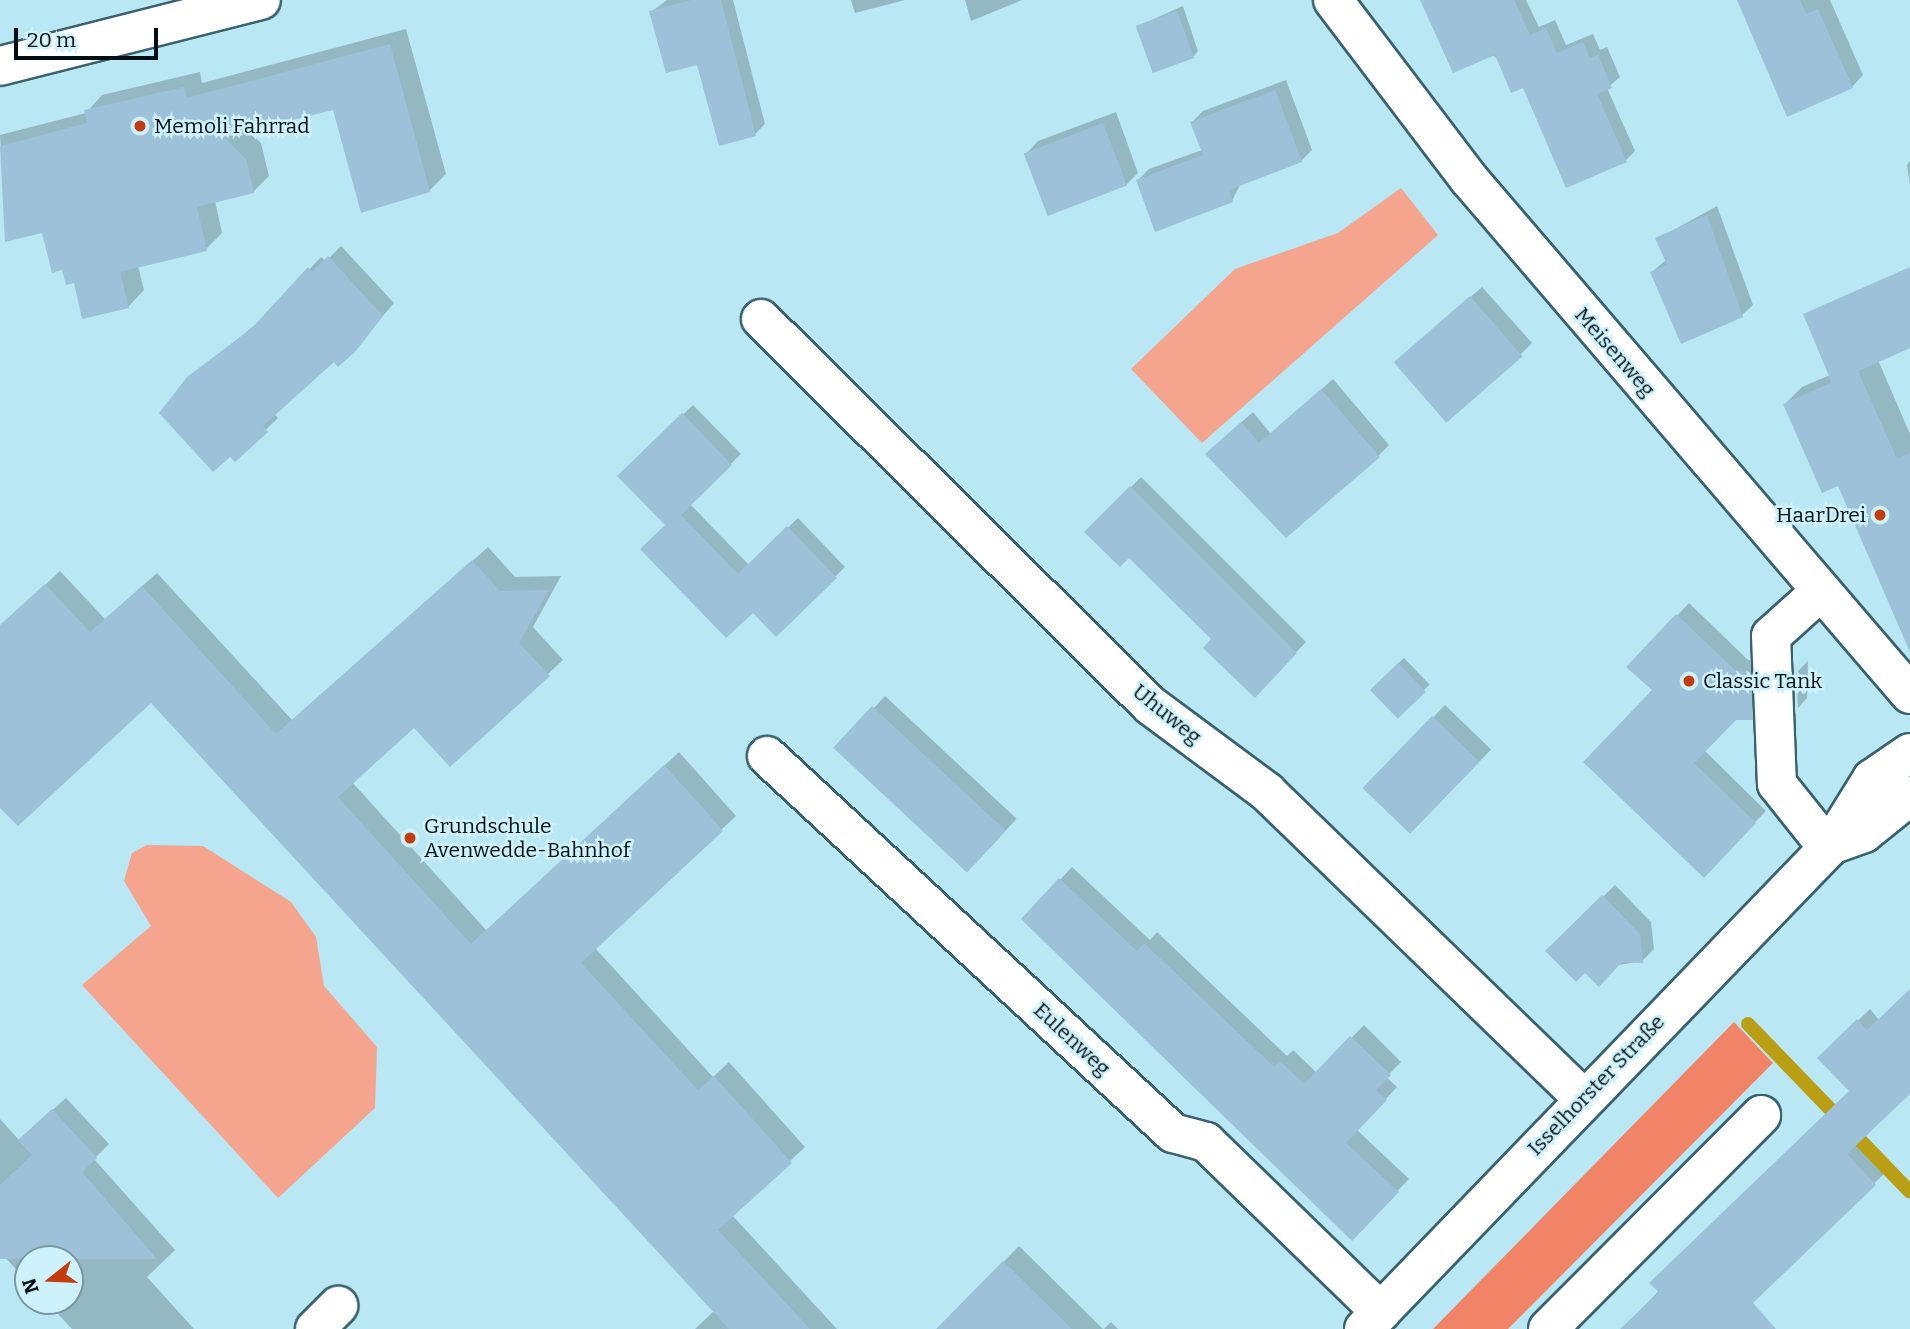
<!DOCTYPE html>
<html>
<head>
<meta charset="utf-8">
<style>
  body { margin:0 }
  #map { position:relative; width:1910px; height:1329px; overflow:hidden; background:#b9e7f3; font-family:Bitter,serif }
  div>[style] { position:absolute }
  .green>* { inset:0; background:#f5a48d }
  .forest>* { inset:0; background:#f18466 }
  .shadow>* { inset:0; background:#0003; transform-origin:0 0 }
  .stream>* { height:14px; margin:-7px; padding:0 7px; transform-origin:7px; border-radius:7px; background:#ba9f15 }
  .building>* { inset:0; background:#9dc1d8; transform-origin:0 0 }
  .roads { filter:drop-shadow(2px 0 #38626d) drop-shadow(-2px 0 #38626d) drop-shadow(0 2px #38626d) drop-shadow(0 -2px #38626d) }
  .minor>* { height:38px; margin:-19px; padding:0 19px; transform-origin:19px; border-radius:19px; background:#fff }
  .dots>* { width:19px; height:19px; translate:-50% -50%; box-sizing:border-box; border:4px solid #cdf2fc; border-radius:50% }
  span { translate:-50% -50%; white-space:nowrap; text-align:center; line-height:1.15; -webkit-text-stroke:5px #cdf2fc; paint-order:stroke }
  .poi-label { font-size:21px; color:#010f14 }
  .left { translate:0 -50%; text-align:left }
  .right { translate:-100% -50%; text-align:right }
  .street-label { font-size:21px; color:#010f14 }
  .north { position:absolute; left:14px; top:1245px; width:70px; height:70px; box-sizing:border-box; background:#cdf2fc; border:2px solid #7b979f; border-radius:50%; rotate:252deg; font-size:19px; font-weight:700; line-height:28px; text-align:center; color:#010f14 }
  .north::after { content:''; display:block; margin:auto; width:24px; height:32px; background:#c43b0c; clip-path:polygon(50% 0,100% 100%,50% 72%,0 100%) }
  .scale { position:absolute; left:14px; top:28px; width:144px; height:32px; box-sizing:border-box; border:4px solid #010f14; border-top:0; padding-left:9px; font-size:21px; line-height:24px; white-space:nowrap; color:#010f14; -webkit-text-stroke:5px #cdf2fc; paint-order:stroke }
</style>
</head>
<body>
<div id="map">
  <div class="green">
    <div style="clip-path:polygon(1401px 188px,1438px 235px,1202px 443px,1131px 369px,1235px 269px,1338px 233px)"></div>
    <div style="clip-path:polygon(147px 845px,203px 846px,291px 902px,316px 937px,324px 986px,377px 1047px,375px 1108px,278px 1198px,82px 985px,151px 926px,124px 881px,132px 853px)"></div>
  </div>
  <div class="forest">
    <div style="clip-path:polygon(1734px 1022px,1773px 1063px,1508px 1329px,1433px 1329px)"></div>
  </div>
  <div class="shadow">
    <div style="clip-path:polygon(733px 0,765px 124px,755px 134px,651px 12px,667px 0)"></div>
    <div style="clip-path:polygon(851px 0,905px 0,855px 13px)"></div>
    <div style="clip-path:polygon(965px 0,1022px 0,971px 21px)"></div>
    <div style="clip-path:polygon(1422px 0,1526px 0,1539px 27px,1555px 20px,1566px 45px,1593px 34px,1600px 50px,1607px 47px,1620px 77px,1607px 88px,1635px 151px,1626px 160px)"></div>
    <div style="clip-path:polygon(1739px 0,1830px 0,1863px 75px,1852px 87px)"></div>
    <div style="clip-path:polygon(1183px 6px,1198px 51px,1193px 57px,1138px 26px)"></div>
    <div style="clip-path:polygon(406px 29px,446px 174px,430px 190px,362px 210px,335px 108px,247px 130px,261px 143px,269px 176px,253px 192px,215px 201px,222px 233px,206px 249px,138px 266px,144px 290px,129px 306px,83px 317px,75px 281px,44px 231px,6px 240px,0 135px,86px 113px,102px 95px,200px 72px,202px 83px)"></div>
    <div style="clip-path:polygon(1286px 80px,1312px 150px,1301px 161px,1241px 183px,1232px 201px,1138px 180px,1149px 169px,1202px 150px,1192px 122px,1203px 111px)"></div>
    <div style="clip-path:polygon(1116px 112px,1138px 173px,1126px 185px,1026px 154px,1038px 141px)"></div>
    <div style="clip-path:polygon(1910px 161px,1910px 185px,1907px 165px)"></div>
    <div style="clip-path:polygon(1717px 206px,1753px 305px,1742px 315px,1652px 272px,1666px 260px,1657px 239px)"></div>
    <div style="clip-path:polygon(341px 246px,394px 303px,352px 352px,334px 359px,274px 414px,278px 418px,235px 459px,189px 379px,262px 319px,321px 257px,326px 261px)"></div>
    <div style="clip-path:polygon(1482px 287px,1532px 343px,1521px 354px,1408px 352px)"></div>
    <div style="clip-path:polygon(1910px 296px,1910px 346px,1878px 360px,1910px 434px,1910px 615px,1838px 484px,1785px 404px,1802px 387px,1830px 375px)"></div>
    <div style="clip-path:polygon(1333px 379px,1389px 445px,1378px 456px,1218px 443px,1253px 412px,1271px 434px)"></div>
    <div style="clip-path:polygon(693px 405px,741px 454px,690px 504px,749px 565px,798px 518px,845px 567px,776px 635px,619px 476px)"></div>
    <div style="clip-path:polygon(1141px 477px,1306px 642px,1255px 695px,1214px 639px,1129px 555px,1087px 532px)"></div>
    <div style="clip-path:polygon(488px 547px,515px 577px,561px 576px,533px 627px,563px 660px,451px 764px,414px 725px,352px 782px,487px 931px,679px 752px,736px 816px,595px 948px,713px 1077px,729px 1062px,805px 1147px,732px 1215px,837px 1329px,695px 1329px,714px 1311px,151px 700px,0 804px,0 627px,60px 571px,105px 619px,157px 573px,292px 720px)"></div>
    <div style="clip-path:polygon(1689px 603px,1748px 660px,1762px 661px,1763px 707px,1752px 719px,1735px 718px,1704px 750px,1766px 811px,1704px 875px,1654px 690px,1629px 667px)"></div>
    <div style="left:1404px;top:658px;width:37px;height:45px;rotate:46deg"></div>
    <div style="clip-path:polygon(1808px 661px,1807px 698px,1798px 708px,1796px 673px)"></div>
    <div style="left:885px;top:696px;width:180px;height:71px;rotate:43deg"></div>
    <div style="left:1445px;top:705px;width:64px;height:115px;rotate:44deg"></div>
    <div style="clip-path:polygon(1072px 867px,1150px 940px,1157px 932px,1287px 1056px,1293px 1050px,1317px 1073px,1364px 1025px,1401px 1062px,1386px 1077px,1397px 1087px,1357px 1130px,1409px 1179px,1352px 1238px,1024px 918px)"></div>
    <div style="clip-path:polygon(1615px 885px,1651px 922px,1654px 949px,1642px 961px,1585px 971px,1548px 951px)"></div>
    <div style="clip-path:polygon(1910px 990px,1910px 1090px,1857px 1142px,1886px 1172px,1723px 1329px,1622px 1329px,1851px 1091px,1819px 1058px,1870px 1009px,1879px 1020px)"></div>
    <div style="clip-path:polygon(66px 1098px,109px 1144px,94px 1159px,175px 1250px,147px 1277px,194px 1329px,72px 1329px,46px 1301px,70px 1301px,70px 1259px,28px 1259px,28px 1282px,0 1252px,0 1119px,19px 1140px)"></div>
    <div style="clip-path:polygon(1019px 1246px,1103px 1329px,967px 1329px,952px 1315px)"></div>
    <div style="clip-path:polygon(1111px 1322px,1118px 1329px,1104px 1329px)"></div>
  </div>
  <div class="stream">
    <div style="left:1748px;top:1024px;width:233px;rotate:46deg"></div>
  </div>
  <div class="building">
    <div style="clip-path:polygon(691px 0,721px 0,756px 136px,719px 146px,697px 65px,666px 73px,649px 11px)"></div>
    <div style="clip-path:polygon(1420px 0,1514px 0,1530px 35px,1546px 28px,1557px 53px,1583px 42px,1590px 58px,1598px 55px,1612px 88px,1597px 94px,1627px 162px,1566px 188px,1523px 88px,1511px 93px,1495px 55px,1453px 73px)"></div>
    <div style="clip-path:polygon(1737px 0,1800px 0,1806px 14px,1818px 9px,1853px 88px,1787px 117px)"></div>
    <div style="left:1177px;top:11px;width:50px;height:44px;rotate:70deg"></div>
    <div style="clip-path:polygon(390px 44px,430px 192px,361px 213px,333px 110px,224px 137px,246px 159px,254px 193px,197px 207px,207px 251px,120px 272px,129px 308px,82px 319px,74px 283px,66px 285px,62px 270px,52px 273px,42px 233px,5px 242px,0 146px,87px 123px,84px 110px,184px 87px,187px 98px)"></div>
    <div style="clip-path:polygon(1275px 90px,1302px 162px,1229px 190px,1233px 202px,1155px 232px,1136px 180px,1203px 155px,1190px 122px)"></div>
    <div style="left:1103px;top:123px;width:67px;height:85px;rotate:69deg"></div>
    <div style="clip-path:polygon(1707px 215px,1743px 317px,1681px 344px,1650px 272px,1667px 265px,1655px 238px)"></div>
    <div style="clip-path:polygon(328px 256px,383px 316px,355px 352px,338px 367px,334px 362px,263px 426px,268px 432px,235px 462px,230px 457px,213px 472px,159px 413px,187px 377px,252px 328px,308px 267px,312px 272px)"></div>
    <div style="clip-path:polygon(1910px 267px,1910px 348px,1832px 383px,1803px 314px)"></div>
    <div style="left:1470px;top:296px;width:80px;height:101px;rotate:49deg"></div>
    <div style="clip-path:polygon(1858px 371px,1897px 459px,1910px 453px,1910px 652px,1838px 486px,1822px 493px,1783px 404px)"></div>
    <div style="clip-path:polygon(1321px 389px,1380px 457px,1286px 538px,1205px 454px,1241px 422px,1259px 443px)"></div>
    <div style="clip-path:polygon(682px 413px,732px 465px,681px 515px,738px 574px,787px 526px,837px 578px,776px 637px,753px 613px,726px 638px,640px 549px,665px 525px,617px 476px)"></div>
    <div style="clip-path:polygon(1130px 486px,1297px 653px,1255px 698px,1203px 648px,1211px 639px,1129px 558px,1120px 567px,1084px 532px)"></div>
    <div style="clip-path:polygon(472px 560px,500px 591px,549px 590px,519px 643px,550px 676px,450px 767px,414px 728px,338px 797px,471px 944px,664px 765px,706px 811px,723px 831px,581px 963px,698px 1090px,714px 1076px,792px 1163px,718px 1230px,810px 1329px,729px 1329px,151px 703px,18px 826px,0 808px,0 625px,45px 584px,90px 632px,142px 586px,276px 734px)"></div>
    <div style="clip-path:polygon(1676px 614px,1736px 671px,1751px 672px,1753px 720px,1736px 720px,1694px 763px,1756px 823px,1704px 878px,1583px 762px,1652px 690px,1626px 667px)"></div>
    <div style="left:1398px;top:663px;width:40px;height:39px;rotate:46deg"></div>
    <div style="left:872px;top:706px;width:183px;height:57px;rotate:43deg"></div>
    <div style="left:1432px;top:716px;width:66px;height:100px;rotate:44deg"></div>
    <div style="clip-path:polygon(1059px 878px,1137px 951px,1144px 943px,1274px 1067px,1280px 1061px,1304px 1084px,1350px 1036px,1391px 1075px,1376px 1090px,1387px 1100px,1346px 1143px,1399px 1192px,1352px 1241px,1021px 919px)"></div>
    <div style="clip-path:polygon(1602px 895px,1640px 934px,1643px 963px,1622px 962px,1599px 987px,1585px 973px,1576px 982px,1545px 951px)"></div>
    <div style="clip-path:polygon(1910px 989px,1910px 1094px,1847px 1154px,1876px 1185px,1753px 1303px,1776px 1329px,1620px 1329px,1659px 1292px,1649px 1283px,1849px 1091px,1817px 1058px,1857px 1019px,1867px 1030px)"></div>
    <div style="clip-path:polygon(52px 1109px,97px 1158px,82px 1172px,157px 1259px,0 1259px,0 1185px,32px 1155px,18px 1140px)"></div>
    <div style="clip-path:polygon(1003px 1261px,1072px 1329px,936px 1329px)"></div>
  </div>
  <div class="roads">
    <div class="minor">
      <div style="left:1333px;top:0;width:225px;rotate:52.8deg"></div>
      <div style="left:1469px;top:179px;width:678px;rotate:49.43deg"></div>
      <div style="left:0;top:66px;width:269px;rotate:-14.2deg"></div>
      <div style="left:761px;top:319px;width:548px;rotate:44.78deg"></div>
      <div style="left:1150px;top:705px;width:146px;rotate:36.6deg"></div>
      <div style="left:1267px;top:792px;width:440px;rotate:44.1deg"></div>
      <div style="left:1821px;top:591px;width:67px;rotate:138deg"></div>
      <div style="left:1771px;top:636px;width:148px;rotate:87.7deg"></div>
      <div style="left:1777px;top:784px;width:82px;rotate:51.4deg"></div>
      <div style="left:767px;top:756px;width:554px;rotate:42.88deg"></div>
      <div style="left:1173px;top:1133px;width:34px;rotate:15deg"></div>
      <div style="left:1206px;top:1142px;width:244px;rotate:44.2deg"></div>
      <div style="left:1831px;top:845px;width:35px;rotate:-20deg"></div>
      <div style="left:1864px;top:833px;width:59px;rotate:-38.8deg"></div>
      <div style="left:315px;top:1329px;width:33px;rotate:-45deg"></div>
      <div style="left:1364px;top:1329px;width:673px;rotate:-46.02deg"></div>
      <div style="left:1831px;top:845px;width:78px;rotate:-58.2deg"></div>
      <div style="left:1872px;top:779px;width:46px;rotate:-34.4deg"></div>
      <div style="left:1548px;top:1329px;width:302px;rotate:-45.1deg"></div>
    </div>
  </div>
  <div class="dots">
    <div style="left:140px;top:126px;background:#c43b0c"></div>
    <div style="left:1880px;top:515px;background:#c43b0c"></div>
    <div style="left:1689px;top:681px;background:#c43b0c"></div>
    <div style="left:410px;top:838px;background:#c43b0c"></div>
  </div>
  <div class="poi-label">
    <span class="left" style="left:154px;top:126px">Memoli Fahrrad</span>
    <span class="right" style="left:1866px;top:515px">HaarDrei</span>
    <span class="left" style="left:1703px;top:681px">Classic Tank</span>
    <span class="left" style="left:424px;top:838px">Grundschule<br>Avenwedde-Bahnhof</span>
  </div>
  <div class="street-label">
    <span style="left:1615px;top:352px;rotate:49deg">Meisenweg</span>
    <span style="left:1167px;top:714px;rotate:39deg">Uhuweg</span>
    <span style="left:1072px;top:1039px;rotate:43deg">Eulenweg</span>
    <span style="left:1596px;top:1085px;rotate:-46deg">Isselhorster Straße</span>
  </div>
  <div class="north">N</div>
  <div class="scale">20 m</div>
</div>
</body>
</html>
